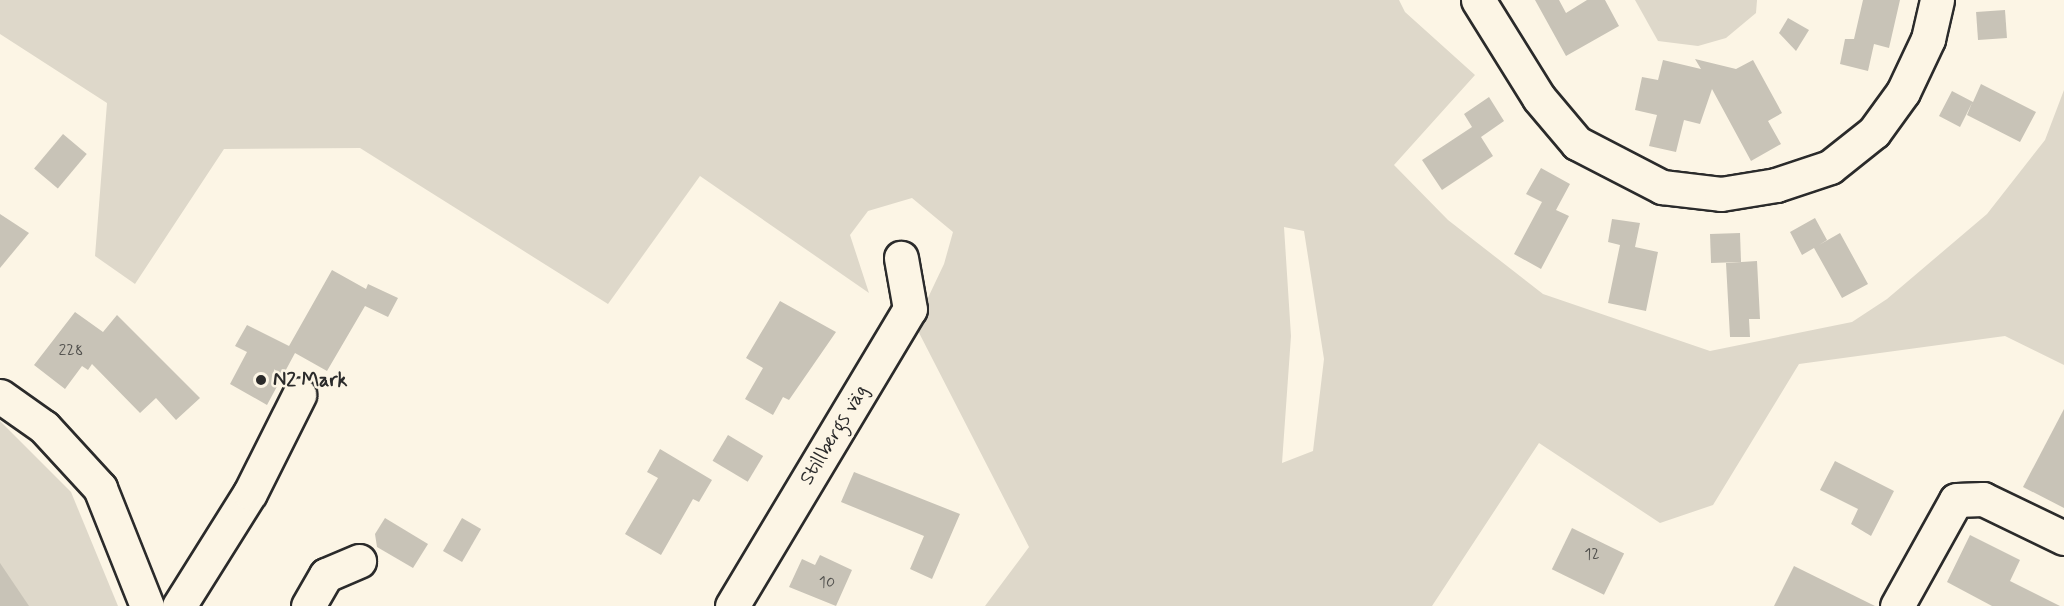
<!DOCTYPE html>
<html>
<head>
<meta charset="utf-8">
<style>
  body { margin:0 }
  #map { position:relative; width:2064px; height:606px; overflow:hidden; background:#fcf5e5; font-family:Mynerve,sans-serif }
  div>[style] { position:absolute }
  .green>* { inset:0; background:#ded8ca }
  .building>* { inset:0; background:#c8c3b7; transform-origin:0 0 }
  .roads { filter:drop-shadow(2px 0 #2b2b2b) drop-shadow(-2px 0 #2b2b2b) drop-shadow(0 2px #2b2b2b) drop-shadow(0 -2px #2b2b2b) }
  .minor>* { height:33px; margin:-16.5px; padding:0 16.5px; transform-origin:16.5px; border-radius:16.5px; background:#fcf5e5 }
  .dots>* { width:16px; height:16px; translate:-50% -50%; box-sizing:border-box; border:3px solid #fcf5e5; border-radius:50% }
  span { translate:-50% -50%; white-space:nowrap; text-align:center; line-height:1.15; -webkit-text-stroke:5px #fcf5e5; paint-order:stroke }
  .number-label { font-size:16px; color:#52514e }
  .number-label span { -webkit-text-stroke-width:0 }
  .poi-label { font-size:20px; color:#2b2b2b; font-weight:700 }
  .left { translate:0 -50%; text-align:left }
  .street-label { font-size:20px; color:#2b2b2b }
</style>
</head>
<body>
<div id="map">
  <div class="green">
    <div style="clip-path:polygon(evenodd,0 0,1399px 0,1405px 12px,1475px 75px,1394px 165px,1448px 220px,1543px 294px,1710px 351px,1852px 322px,1887px 299px,1987px 214px,2045px 140px,2064px 90px,2064px 365px,2005px 336px,1799px 364px,1713px 505px,1660px 523px,1539px 443px,1432px 606px,985px 606px,1029px 547px,915px 325px,944px 264px,953px 232px,912px 198px,868px 211px,850px 235px,869px 293px,700px 176px,608px 304px,360px 148px,224px 149px,135px 284px,95px 256px,107px 103px,0 34px,0 0,1284px 227px,1304px 231px,1324px 359px,1313px 451px,1282px 463px,1291px 336px,1284px 227px)"></div>
    <div style="clip-path:polygon(1635px 0,1757px 0,1756px 13px,1726px 38px,1698px 46px,1658px 41px)"></div>
    <div style="clip-path:polygon(0 421px,71px 492px,118px 606px,0 606px)"></div>
  </div>
  <div class="building">
    <div style="clip-path:polygon(1535px 0,1559px 0,1566px 13px,1587px 0,1605px 0,1619px 26px,1566px 56px)"></div>
    <div style="clip-path:polygon(1863px 0,1900px 0,1889px 48px,1874px 44px,1868px 71px,1840px 64px,1845px 39px,1854px 39px)"></div>
    <div style="left:2005px;top:10px;width:28px;height:29px;rotate:86deg"></div>
    <div style="clip-path:polygon(1788px 18px,1809px 30px,1796px 51px,1779px 33px)"></div>
    <div style="clip-path:polygon(1695px 59px,1736px 69px,1753px 60px,1782px 113px,1768px 121px,1781px 144px,1751px 161px,1712px 89px,1700px 124px,1684px 120px,1676px 152px,1649px 146px,1657px 115px,1635px 110px,1642px 77px,1658px 80px,1663px 60px,1701px 69px)"></div>
    <div style="clip-path:polygon(1981px 84px,2036px 112px,2020px 142px,1967px 115px,1972px 103px,1960px 127px,1939px 116px,1952px 91px,1973px 102px)"></div>
    <div style="clip-path:polygon(1489px 97px,1504px 121px,1481px 137px,1493px 156px,1442px 190px,1422px 160px,1472px 127px,1464px 114px)"></div>
    <div style="left:63px;top:134px;width:31px;height:45px;rotate:40deg"></div>
    <div style="clip-path:polygon(1541px 168px,1570px 184px,1556px 210px,1569px 216px,1541px 269px,1514px 254px,1542px 202px,1526px 194px)"></div>
    <div style="clip-path:polygon(0 214px,29px 233px,0 268px)"></div>
    <div style="clip-path:polygon(1815px 218px,1827px 240px,1819px 245px,1840px 233px,1868px 284px,1842px 298px,1814px 248px,1802px 255px,1790px 232px)"></div>
    <div style="clip-path:polygon(1612px 219px,1640px 223px,1635px 247px,1658px 252px,1646px 311px,1608px 303px,1620px 245px,1608px 242px)"></div>
    <div style="left:1740px;top:233px;width:29px;height:30px;rotate:88deg"></div>
    <div style="clip-path:polygon(1757px 261px,1760px 319px,1749px 319px,1750px 337px,1730px 337px,1726px 263px)"></div>
    <div style="clip-path:polygon(332px 270px,366px 289px,368px 284px,398px 298px,388px 317px,365px 306px,327px 371px,295px 353px,267px 405px,230px 384px,247px 352px,235px 346px,247px 325px,289px 346px)"></div>
    <div style="clip-path:polygon(780px 301px,836px 332px,789px 400px,783px 397px,773px 415px,745px 399px,763px 368px,746px 358px)"></div>
    <div style="clip-path:polygon(75px 312px,103px 332px,117px 315px,200px 398px,176px 420px,156px 398px,140px 413px,92px 364px,88px 370px,82px 366px,65px 389px,34px 365px)"></div>
    <div style="clip-path:polygon(2064px 409px,2064px 508px,2023px 487px)"></div>
    <div style="left:728px;top:435px;width:41px;height:30px;rotate:31deg"></div>
    <div style="clip-path:polygon(660px 449px,712px 480px,699px 502px,693px 499px,661px 555px,625px 534px,658px 478px,647px 472px)"></div>
    <div style="clip-path:polygon(1835px 461px,1894px 491px,1871px 536px,1851px 524px,1858px 509px,1820px 490px)"></div>
    <div style="clip-path:polygon(854px 472px,960px 514px,932px 579px,910px 569px,924px 536px,841px 502px)"></div>
    <div style="clip-path:polygon(385px 518px,428px 544px,413px 568px,377px 547px,375px 534px)"></div>
    <div style="left:462px;top:518px;width:22px;height:38px;rotate:30deg"></div>
    <div style="left:1572px;top:528px;width:58px;height:46px;rotate:26deg"></div>
    <div style="clip-path:polygon(1970px 535px,2020px 560px,2010px 581px,2060px 606px,1992px 606px,1947px 582px)"></div>
    <div style="clip-path:polygon(820px 555px,852px 570px,836px 606px,789px 587px,802px 559px,815px 565px)"></div>
    <div style="clip-path:polygon(0 563px,29px 606px,0 606px)"></div>
    <div style="clip-path:polygon(1794px 566px,1875px 606px,1774px 606px)"></div>
  </div>
  <div class="roads">
    <div class="minor">
      <div style="left:1478px;top:0;width:115px;rotate:58.1deg"></div>
      <div style="left:1539px;top:98px;width:59px;rotate:49.8deg"></div>
      <div style="left:1577px;top:143px;width:96px;rotate:27.4deg"></div>
      <div style="left:1662px;top:187px;width:59px;rotate:6.8deg"></div>
      <div style="left:1721px;top:194px;width:56px;rotate:-9.3deg"></div>
      <div style="left:1776px;top:185px;width:57px;rotate:-18.4deg"></div>
      <div style="left:1830px;top:167px;width:56px;rotate:-38.5deg"></div>
      <div style="left:1874px;top:132px;width:49px;rotate:-54.1deg"></div>
      <div style="left:1903px;top:92px;width:59px;rotate:-64.7deg"></div>
      <div style="left:1928px;top:39px;width:40px;rotate:-77deg"></div>
      <div style="left:0;top:396px;width:54px;rotate:35.2deg"></div>
      <div style="left:44px;top:427px;width:83px;rotate:47.4deg"></div>
      <div style="left:100px;top:488px;width:127px;rotate:68.3deg"></div>
      <div style="left:179px;top:606px;width:133px;rotate:-57.9deg"></div>
      <div style="left:250px;top:493px;width:110px;rotate:-63.4deg"></div>
      <div style="left:308px;top:606px;width:36px;rotate:-60deg"></div>
      <div style="left:326px;top:575px;width:36px;rotate:-23deg"></div>
      <div style="left:732px;top:606px;width:346px;rotate:-59.1deg"></div>
      <div style="left:910px;top:309px;width:52px;rotate:-100deg"></div>
      <div style="left:1897px;top:606px;width:121px;rotate:-60.9deg"></div>
      <div style="left:1956px;top:500px;width:27px;rotate:-2deg"></div>
      <div style="left:1983px;top:499px;width:90px;rotate:25.7deg"></div>
    </div>
  </div>
  <div class="dots">
    <div style="left:261px;top:380px;background:#2b2b2b"></div>
  </div>
  <div class="number-label">
    <span style="left:71px;top:351px">228</span>
    <span style="left:1592px;top:555px">12</span>
    <span style="left:827px;top:583px">10</span>
  </div>
  <div class="poi-label">
    <span class="left" style="left:273px;top:380px">N2 Mark</span>
  </div>
  <div class="street-label">
    <span style="left:834px;top:435px;rotate:-59deg">Stillbergs väg</span>
  </div>
</div>
</body>
</html>
